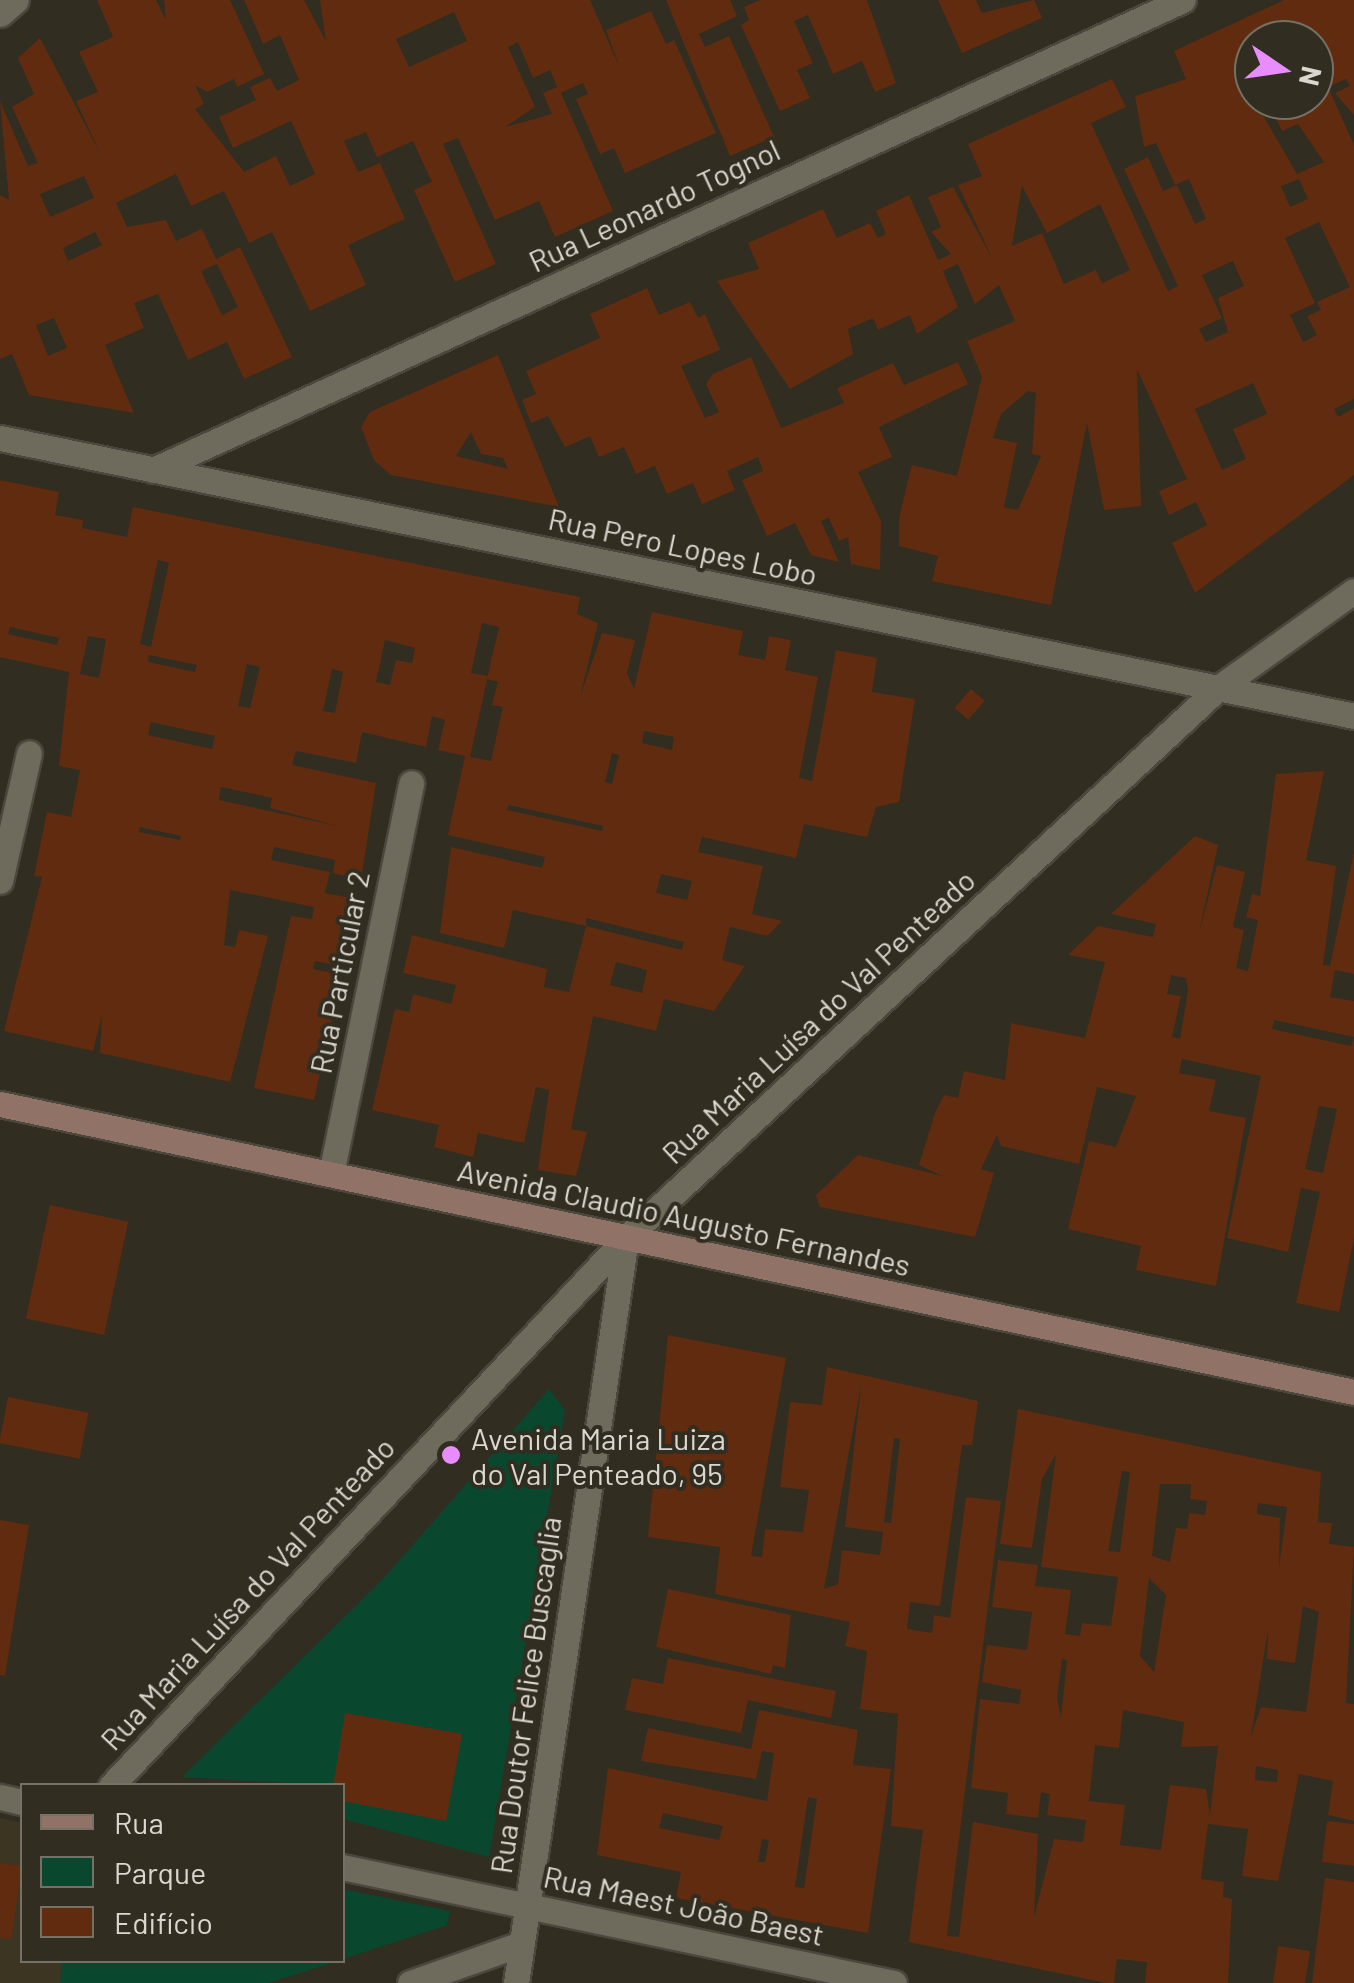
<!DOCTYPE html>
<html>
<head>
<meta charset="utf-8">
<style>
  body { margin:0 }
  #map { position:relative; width:1354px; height:1983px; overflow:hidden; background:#312d20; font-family:Barlow,sans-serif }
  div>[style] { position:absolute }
  .built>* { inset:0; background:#3b3522 }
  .green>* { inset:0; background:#0a472f }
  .building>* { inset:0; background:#612b10; transform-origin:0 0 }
  .roads { filter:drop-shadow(2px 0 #4b473d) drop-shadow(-2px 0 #4b473d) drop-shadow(0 2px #4b473d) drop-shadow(0 -2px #4b473d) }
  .street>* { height:25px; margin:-12.5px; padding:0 12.5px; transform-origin:12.5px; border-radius:12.5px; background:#6e6a5c }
  .secondary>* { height:25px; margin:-12.5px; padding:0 12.5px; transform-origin:12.5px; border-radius:12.5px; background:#917266 }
  .dots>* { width:28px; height:28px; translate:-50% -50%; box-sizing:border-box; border:5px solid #312d20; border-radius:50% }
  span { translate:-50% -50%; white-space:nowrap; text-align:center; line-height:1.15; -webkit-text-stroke:8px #312d20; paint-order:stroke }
  .street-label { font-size:30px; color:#dad7d0 }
  .poi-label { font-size:30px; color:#dad7d0 }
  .left { translate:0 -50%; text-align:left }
  .legend { position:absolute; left:20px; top:1783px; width:325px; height:180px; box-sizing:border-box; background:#312d20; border:2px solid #757166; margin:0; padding:12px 18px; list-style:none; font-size:30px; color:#dad7d0 }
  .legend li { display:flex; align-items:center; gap:20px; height:50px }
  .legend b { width:50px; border:2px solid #757166 }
  .north { position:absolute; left:1234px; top:20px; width:100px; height:100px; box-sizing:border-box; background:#312d20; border:2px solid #757166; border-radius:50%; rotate:103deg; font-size:28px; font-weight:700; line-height:40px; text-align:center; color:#dad7d0 }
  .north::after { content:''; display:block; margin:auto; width:35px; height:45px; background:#e98dfe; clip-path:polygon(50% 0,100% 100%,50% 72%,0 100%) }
</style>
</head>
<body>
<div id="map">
  <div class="built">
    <div style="clip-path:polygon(0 1818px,22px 1823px,22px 1960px,62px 1961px,60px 1983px,0 1983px)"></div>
  </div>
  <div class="green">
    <div style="clip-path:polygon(549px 1389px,565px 1410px,489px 1857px,343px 1819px,342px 1786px,182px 1777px,383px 1579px)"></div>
    <div style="clip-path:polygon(342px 1889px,450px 1911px,447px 1925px,343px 1959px)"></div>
    <div style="clip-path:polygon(62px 1961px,62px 1960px,338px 1961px,269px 1983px,60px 1983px)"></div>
  </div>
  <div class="building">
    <div style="clip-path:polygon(evenodd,97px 0,156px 0,166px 20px,164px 0,230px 0,264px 74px,237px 87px,234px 79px,207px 92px,195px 85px,204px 104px,195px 109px,244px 172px,276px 156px,290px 186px,315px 174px,291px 121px,233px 148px,219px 117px,256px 100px,250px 87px,270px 78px,277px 91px,299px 80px,280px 35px,263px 44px,244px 0,304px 0,326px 41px,320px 0,590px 0,620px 68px,606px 30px,651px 11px,666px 44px,674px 40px,716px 133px,625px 173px,614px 148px,600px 154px,576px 99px,588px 94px,583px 83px,561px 93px,613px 211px,555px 237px,539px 201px,495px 220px,458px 138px,443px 144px,496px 264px,455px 282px,414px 190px,432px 182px,413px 141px,377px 157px,366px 132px,344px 141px,358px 172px,380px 163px,405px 219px,348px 245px,366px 285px,310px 311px,272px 232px,249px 243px,224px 191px,191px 206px,176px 174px,116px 203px,127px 227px,166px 220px,176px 241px,202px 229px,216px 259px,240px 247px,292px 357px,244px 379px,227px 342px,188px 360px,158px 294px,134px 303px,144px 328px,105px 345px,134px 413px,29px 395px,12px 354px,0 359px,0 195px,9px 200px,0 101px,28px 166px,38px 163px,12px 107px,34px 94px,18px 58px,40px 38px,100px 153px,76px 101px,98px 92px,79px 52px,113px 37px,97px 0,454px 12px,467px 41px,409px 67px,396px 39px,454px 12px,97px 0,518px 42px,533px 78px,550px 70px,557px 87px,543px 93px,552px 114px,505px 127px,535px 107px,508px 47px,518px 42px,97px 0,84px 176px,94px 198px,50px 217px,40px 194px,84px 176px,97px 0,95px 232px,102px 245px,68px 261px,63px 248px,95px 232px,97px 0,217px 264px,238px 307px,222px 315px,201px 271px,217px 264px,97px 0,54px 318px,67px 348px,48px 356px,36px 325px,54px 318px)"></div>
    <div style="clip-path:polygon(666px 0,730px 0,737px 16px,699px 34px,705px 47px,729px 36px,774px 137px,730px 156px)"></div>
    <div style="clip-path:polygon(760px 0,867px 0,896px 83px,875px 92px,862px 61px,833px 74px,808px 15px,794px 21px,813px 63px,797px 70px,810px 98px,780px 111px,741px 25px,749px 20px,744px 7px)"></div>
    <div style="clip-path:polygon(938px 0,976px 0,982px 13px,1034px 0,1042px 18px,962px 53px)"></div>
    <div style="clip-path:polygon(evenodd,1284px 0,1354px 0,1354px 115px,1335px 93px,1350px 86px,1346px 79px,1328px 87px,1354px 145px,1354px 399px,1334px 409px,1338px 417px,1354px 408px,1354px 475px,1195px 593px,1172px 543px,1207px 525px,1196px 502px,1169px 515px,1159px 491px,1187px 479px,1137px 369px,1141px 506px,1104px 510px,1087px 423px,1051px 605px,932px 581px,938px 556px,899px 546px,899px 518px,912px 465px,957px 476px,982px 377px,967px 341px,1015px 321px,999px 285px,975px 304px,958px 264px,943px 271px,958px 307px,917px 334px,910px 315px,878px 330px,873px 318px,848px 329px,853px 354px,790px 389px,717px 281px,759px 269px,748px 243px,823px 209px,837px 238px,870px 223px,878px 238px,886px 234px,876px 211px,909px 195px,938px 260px,951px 254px,931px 232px,941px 227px,928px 197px,953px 187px,993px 260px,958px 185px,982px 176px,968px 144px,1112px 79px,1126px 107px,1091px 123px,1168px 291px,1178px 286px,1124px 169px,1148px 157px,1163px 191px,1177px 185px,1195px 224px,1206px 219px,1189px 179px,1175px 185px,1156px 143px,1144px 147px,1135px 96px,1186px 79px,1174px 51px,1284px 0,1254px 40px,1314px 40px,1314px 100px,1276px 100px,1273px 112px,1282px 131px,1298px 124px,1324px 162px,1297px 174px,1254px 100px,1241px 55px,1254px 40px,1284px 0,1299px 179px,1308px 199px,1290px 207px,1281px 186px,1299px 179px,1284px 0,1022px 186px,1047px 233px,1100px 204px,1130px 270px,1102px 283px,1096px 270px,1064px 284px,1042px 233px,1012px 246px,1022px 186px,1284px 0,1319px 222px,1350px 287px,1317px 302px,1321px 310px,1307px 316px,1317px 335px,1303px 342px,1290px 315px,1315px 303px,1285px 238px,1319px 222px,1284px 0,1233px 261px,1244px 286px,1218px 298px,1228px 332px,1206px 342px,1199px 329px,1222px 318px,1202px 275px,1233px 261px,1284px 0,1253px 383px,1267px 414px,1233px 429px,1246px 459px,1222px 470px,1195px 409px,1253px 383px,1284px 0,1028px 391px,1036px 393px,1032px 454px,1041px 456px,1018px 510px,1004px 507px,1017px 443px,993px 438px,1001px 414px,1028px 391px)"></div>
    <div style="clip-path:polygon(647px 288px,659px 315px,690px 302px,698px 318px,705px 314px,720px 350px,681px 366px,705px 418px,719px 412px,706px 384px,713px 374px,751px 357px,781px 428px,844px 403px,837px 388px,893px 363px,904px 385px,958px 362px,968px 384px,879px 427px,892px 457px,858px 472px,881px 521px,880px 570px,851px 564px,848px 537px,839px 541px,829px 518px,821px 521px,839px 562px,811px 555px,795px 523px,767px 536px,742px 480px,763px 471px,758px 457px,727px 471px,735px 490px,702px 504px,693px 483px,667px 494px,655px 466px,636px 474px,624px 447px,599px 457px,590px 436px,565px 447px,548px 416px,531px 423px,522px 400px,536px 394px,526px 371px,600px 338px,590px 314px)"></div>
    <div style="clip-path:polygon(evenodd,498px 355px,533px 443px,559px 507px,391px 475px,374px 460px,361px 427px,370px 412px,498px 355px,471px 432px,481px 454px,503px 458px,508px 469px,456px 456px,471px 432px)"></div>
    <div style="clip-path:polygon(evenodd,0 480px,59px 492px,55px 515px,83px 520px,82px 528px,127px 537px,133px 507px,580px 597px,577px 614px,598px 623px,580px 697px,602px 633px,635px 640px,627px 673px,634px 689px,652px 612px,743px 631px,738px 655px,765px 660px,769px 636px,791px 640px,785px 670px,818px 677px,799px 778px,812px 781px,836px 650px,877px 658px,872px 692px,915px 699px,899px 802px,876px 807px,867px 837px,804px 824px,796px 858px,702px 837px,698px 852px,763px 866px,752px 914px,782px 921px,767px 936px,730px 927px,722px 960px,745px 966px,714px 1011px,664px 999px,656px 1031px,593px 1016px,571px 1129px,587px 1132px,576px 1176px,538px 1170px,549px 1090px,536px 1087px,524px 1143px,478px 1133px,473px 1157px,434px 1147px,439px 1125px,372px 1110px,395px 1009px,409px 1012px,413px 994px,451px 1004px,456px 985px,403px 973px,412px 935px,547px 969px,544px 987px,569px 992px,586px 926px,513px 910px,504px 948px,440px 933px,451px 847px,542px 868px,545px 857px,448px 835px,465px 756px,438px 750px,445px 720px,432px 716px,426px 747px,362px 732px,356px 763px,296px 751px,292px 765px,376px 783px,361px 880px,333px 873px,335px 860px,274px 847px,271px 860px,330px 872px,325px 893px,356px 899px,343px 967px,315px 961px,313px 969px,342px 975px,314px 1100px,254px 1088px,291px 916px,312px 919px,314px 907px,230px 890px,224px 945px,235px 947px,239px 930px,268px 936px,230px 1082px,100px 1053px,102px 1015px,93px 1051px,4px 1031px,42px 877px,34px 876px,47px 812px,71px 817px,80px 770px,59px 766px,69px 672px,0 657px,0 480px,158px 560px,169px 563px,151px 647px,140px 644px,158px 560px,0 480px,482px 623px,499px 627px,487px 679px,498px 682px,492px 705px,503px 707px,491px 761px,470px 757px,488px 676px,471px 673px,482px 623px,0 480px,10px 627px,59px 638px,57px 645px,8px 634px,10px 627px,0 480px,88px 636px,106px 639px,99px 678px,80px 674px,88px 636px,0 480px,385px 640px,415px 648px,412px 663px,396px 660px,390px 685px,376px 682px,385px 640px,0 480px,149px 655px,197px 665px,195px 672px,148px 662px,149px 655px,0 480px,247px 664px,260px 667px,250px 708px,238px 706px,247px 664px,0 480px,332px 669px,343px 672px,335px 713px,323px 711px,332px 669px,0 480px,151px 722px,215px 736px,212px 749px,148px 735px,151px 722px,0 480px,644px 731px,674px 737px,672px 750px,642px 743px,644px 731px,0 480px,612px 753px,619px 755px,612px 784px,605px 782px,612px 753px,0 480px,221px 787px,272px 798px,270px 808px,338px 826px,219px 800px,221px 787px,0 480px,509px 805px,603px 826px,602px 831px,507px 810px,509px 805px,0 480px,140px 827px,181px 836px,180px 840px,139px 832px,140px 827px,0 480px,661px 874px,692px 881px,687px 900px,656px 893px,661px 874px,0 480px,586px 918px,684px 942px,682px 950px,586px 926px,586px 918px,0 480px,616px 962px,647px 970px,642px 993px,610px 985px,616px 962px)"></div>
    <div style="left:971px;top:689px;width:18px;height:25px;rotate:41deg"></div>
    <div style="clip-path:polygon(evenodd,1324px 771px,1306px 860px,1336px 866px,1323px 965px,1330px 966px,1354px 852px,1354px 974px,1335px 970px,1330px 997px,1354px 1001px,1354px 1037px,1274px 1020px,1272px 1029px,1351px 1046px,1354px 1038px,1354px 1238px,1339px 1312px,1296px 1303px,1320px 1192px,1301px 1188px,1288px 1252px,1227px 1238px,1261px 1076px,1182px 1059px,1179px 1073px,1216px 1080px,1209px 1111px,1246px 1118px,1216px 1286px,1136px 1270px,1141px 1246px,1068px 1229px,1089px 1141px,1116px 1147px,1136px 1096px,1097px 1087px,1079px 1164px,1001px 1146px,997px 1135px,981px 1169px,994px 1173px,975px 1237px,820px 1207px,816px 1195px,858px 1155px,942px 1176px,919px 1165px,935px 1113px,944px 1095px,958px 1098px,964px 1071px,1005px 1080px,1011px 1023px,1085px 1038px,1105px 962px,1068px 955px,1098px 926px,1153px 937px,1156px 924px,1111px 914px,1195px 836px,1218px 845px,1199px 933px,1217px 865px,1245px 872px,1233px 927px,1244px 930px,1236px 968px,1248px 971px,1258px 920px,1246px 917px,1252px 894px,1260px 896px,1276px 774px,1324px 771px,1171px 975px,1186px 978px,1188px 991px,1180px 1039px,1172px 1037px,1181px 996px,1167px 994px,1171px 975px,1324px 771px,1319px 1106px,1337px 1109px,1323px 1173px,1305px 1169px,1319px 1106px)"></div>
    <div style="left:50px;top:1205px;width:80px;height:116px;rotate:12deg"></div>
    <div style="clip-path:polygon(evenodd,668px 1335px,786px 1358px,751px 1556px,762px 1557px,765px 1529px,803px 1532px,809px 1490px,780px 1487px,790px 1402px,822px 1405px,827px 1367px,978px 1401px,972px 1445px,962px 1445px,940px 1606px,910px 1602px,907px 1629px,932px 1633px,934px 1615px,950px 1618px,966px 1497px,1001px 1501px,947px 1936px,959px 1937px,973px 1822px,1038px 1834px,1034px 1917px,1054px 1839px,1083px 1842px,1086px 1820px,1047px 1815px,1050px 1794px,1041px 1792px,1038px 1818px,1006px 1814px,1008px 1793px,971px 1788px,980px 1699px,1019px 1704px,1021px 1690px,982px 1682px,987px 1645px,1027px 1650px,1032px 1612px,992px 1607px,998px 1560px,1038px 1565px,1035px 1586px,1071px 1590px,1065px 1634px,1080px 1636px,1082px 1623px,1111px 1626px,1118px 1577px,1041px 1567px,1056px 1454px,1042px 1479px,1032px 1548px,1000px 1544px,1018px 1409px,1321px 1472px,1318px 1522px,1332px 1523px,1329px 1544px,1354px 1547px,1346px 1703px,1354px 1704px,1354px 1821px,1328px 1815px,1333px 1781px,1299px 1774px,1278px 1881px,1242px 1876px,1248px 1829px,1208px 1824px,1201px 1879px,1224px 1882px,1223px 1897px,1232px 1899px,1228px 1983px,1145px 1983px,1147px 1962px,1117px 1959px,1114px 1983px,1106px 1983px,909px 1942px,923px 1830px,891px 1826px,898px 1714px,860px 1709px,867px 1651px,845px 1646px,850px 1622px,715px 1594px,720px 1547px,648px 1537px,668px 1335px,861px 1386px,845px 1527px,883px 1532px,880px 1555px,842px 1550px,838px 1584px,824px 1589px,861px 1386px,668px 1335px,894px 1438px,900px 1439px,891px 1523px,884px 1522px,894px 1438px,668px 1335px,1122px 1471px,1130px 1472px,1120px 1552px,1108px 1551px,1122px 1471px,668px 1335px,1160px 1484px,1191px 1484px,1190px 1499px,1207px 1501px,1205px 1515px,1189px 1513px,1187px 1529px,1176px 1528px,1170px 1562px,1152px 1556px,1160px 1484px,668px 1335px,1258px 1503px,1287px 1507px,1279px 1568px,1280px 1518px,1257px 1514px,1258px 1503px,668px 1335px,1149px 1578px,1166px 1595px,1154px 1672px,1140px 1656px,1149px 1578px,668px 1335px,1303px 1606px,1319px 1612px,1306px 1712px,1261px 1707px,1251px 1736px,1268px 1630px,1267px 1659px,1295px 1663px,1303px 1606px,668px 1335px,1062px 1659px,1067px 1661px,1061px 1718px,1057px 1697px,1062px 1659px,668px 1335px,1123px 1710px,1184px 1722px,1181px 1747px,1218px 1746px,1210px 1815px,1206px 1789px,1170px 1785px,1161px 1850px,1120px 1845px,1125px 1805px,1089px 1801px,1095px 1745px,1119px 1748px,1123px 1710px,668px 1335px,1256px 1766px,1278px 1770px,1277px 1782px,1255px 1780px,1256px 1766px)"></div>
    <div style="left:8px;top:1397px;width:82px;height:47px;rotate:11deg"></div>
    <div style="clip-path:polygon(0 1520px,29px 1525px,5px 1676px,0 1675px)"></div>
    <div style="clip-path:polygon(668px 1589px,791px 1615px,785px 1668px,773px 1665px,771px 1674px,656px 1647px)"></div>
    <div style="clip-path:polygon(668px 1658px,836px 1691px,831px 1718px,748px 1700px,741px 1733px,625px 1710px,632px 1678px,663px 1684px)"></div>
    <div style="clip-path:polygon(evenodd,759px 1710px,858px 1730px,853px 1765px,891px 1769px,868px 1933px,676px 1898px,681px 1872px,597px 1855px,608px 1768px,767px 1801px,774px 1753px,762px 1751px,756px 1779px,641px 1761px,648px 1728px,751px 1749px,759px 1710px,808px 1797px,817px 1799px,804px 1888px,795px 1887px,808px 1797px,759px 1710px,663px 1813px,723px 1826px,719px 1840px,659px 1828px,663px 1813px,759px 1710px,762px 1839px,769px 1840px,765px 1862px,758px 1862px,762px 1839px)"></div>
    <div style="clip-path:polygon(345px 1713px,462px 1734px,446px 1821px,342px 1801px,342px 1786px,333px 1786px)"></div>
    <div style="clip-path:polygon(1327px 1821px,1354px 1824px,1354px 1866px,1322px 1862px)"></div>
    <div style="left:0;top:1863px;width:22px;height:74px;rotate:8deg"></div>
    <div style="clip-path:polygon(1325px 1878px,1354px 1882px,1354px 1983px,1312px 1983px)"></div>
    <div style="clip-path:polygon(1278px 1946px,1310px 1951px,1305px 1983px,1273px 1983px)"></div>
  </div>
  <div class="roads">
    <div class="street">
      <div style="left:0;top:14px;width:21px;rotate:-41deg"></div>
      <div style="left:0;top:438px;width:1382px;rotate:11.6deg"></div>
      <div style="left:153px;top:470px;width:1132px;rotate:-24.53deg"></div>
      <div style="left:0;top:881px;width:131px;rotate:-77.2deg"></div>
      <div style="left:331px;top:1174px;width:399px;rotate:-78.4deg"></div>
      <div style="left:111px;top:1786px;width:752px;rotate:-46.78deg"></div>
      <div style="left:626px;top:1238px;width:807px;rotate:-42.89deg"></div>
      <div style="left:1217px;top:689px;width:168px;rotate:-35.6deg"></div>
      <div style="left:0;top:1797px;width:23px;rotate:13deg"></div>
      <div style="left:342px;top:1867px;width:564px;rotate:11.87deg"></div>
      <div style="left:410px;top:1983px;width:118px;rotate:-19.4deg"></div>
      <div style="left:516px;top:1983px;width:753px;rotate:-81.6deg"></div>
    </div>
    <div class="secondary">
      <div style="left:0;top:1104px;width:1384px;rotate:12.01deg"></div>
    </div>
  </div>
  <div class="dots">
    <div style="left:451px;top:1455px;background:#e98dfe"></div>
  </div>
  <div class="street-label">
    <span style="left:654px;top:205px;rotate:-25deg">Rua Leonardo Tognol</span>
    <span style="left:683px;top:546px;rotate:12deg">Rua Pero Lopes Lobo</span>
    <span style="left:339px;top:972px;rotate:-79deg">Rua Particular 2</span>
    <span style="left:818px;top:1016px;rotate:-43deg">Rua Maria Luísa do Val Penteado</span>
    <span style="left:684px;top:1217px;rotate:12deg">Avenida Claudio Augusto Fernandes</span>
    <span style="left:247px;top:1593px;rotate:-47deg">Rua Maria Luísa do Val Penteado</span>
    <span style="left:525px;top:1695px;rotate:-82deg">Rua Doutor Felice Buscaglia</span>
    <span style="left:684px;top:1905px;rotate:12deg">Rua Maest João Baest</span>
  </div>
  <div class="poi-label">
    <span class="left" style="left:471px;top:1455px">Avenida Maria Luiza<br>do Val Penteado, 95</span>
  </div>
  <ul class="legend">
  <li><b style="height:12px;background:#917266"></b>Rua</li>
  <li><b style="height:28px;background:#0a472f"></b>Parque</li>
  <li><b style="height:28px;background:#612b10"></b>Edifício</li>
  </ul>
  <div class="north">N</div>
</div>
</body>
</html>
